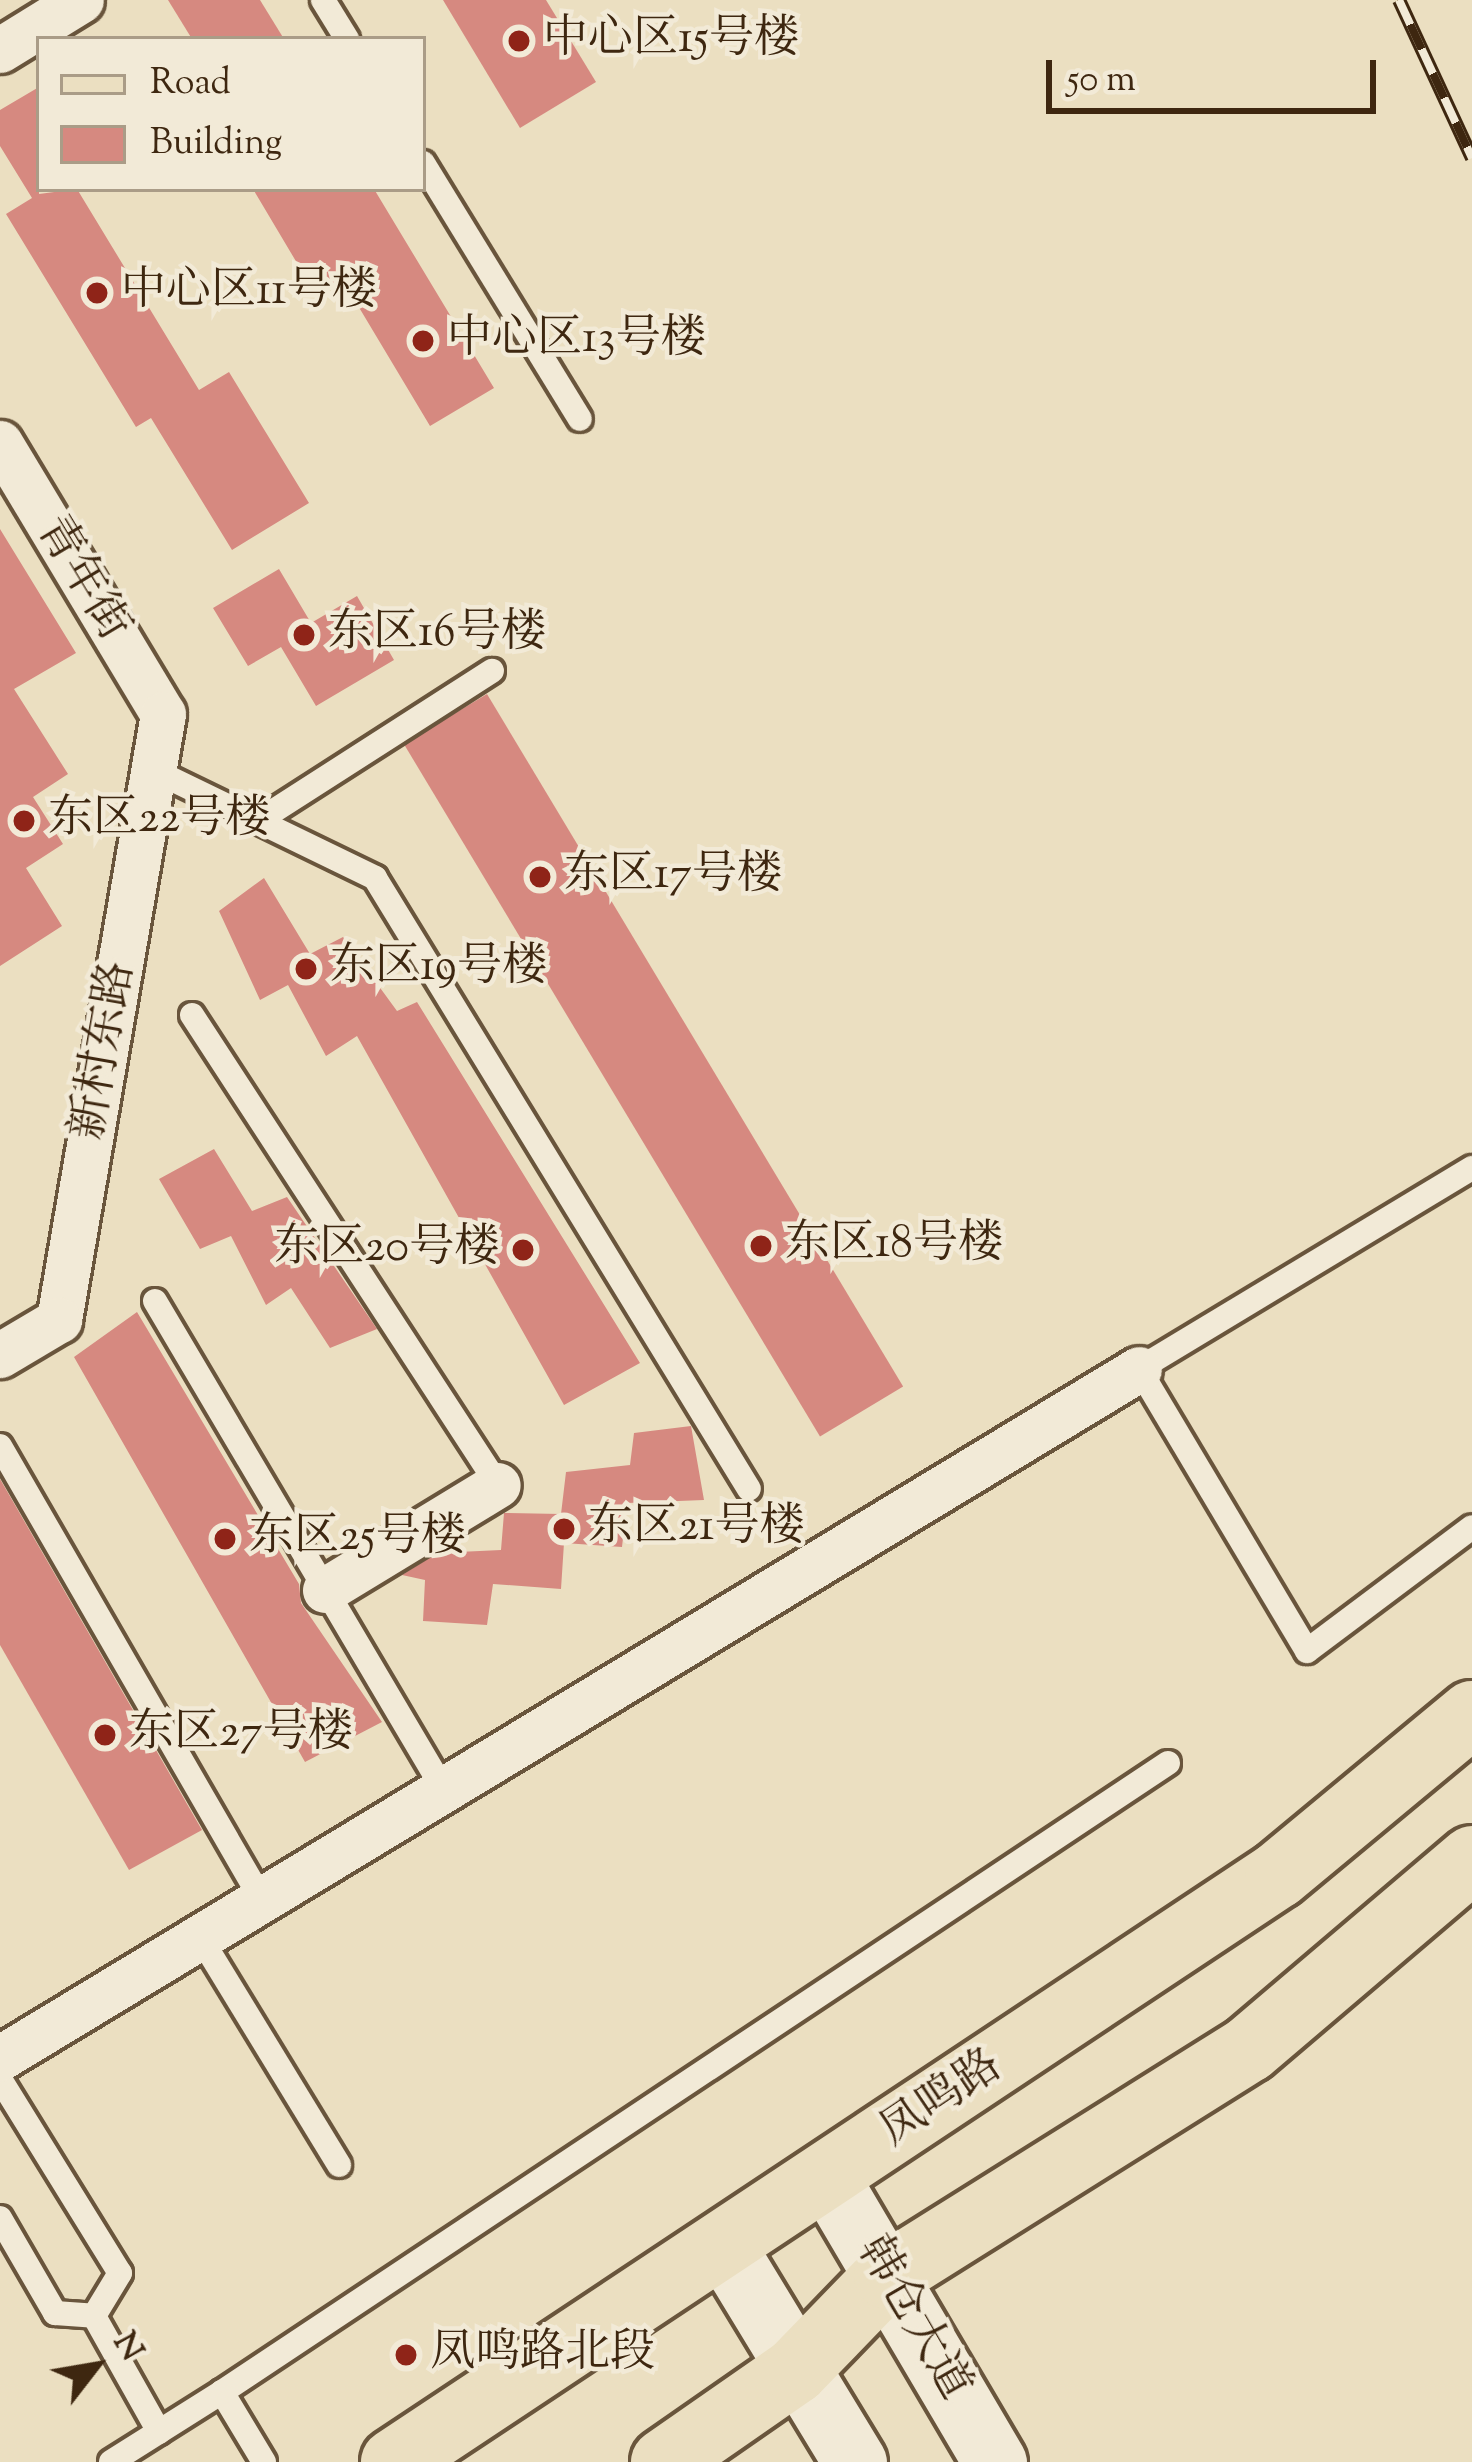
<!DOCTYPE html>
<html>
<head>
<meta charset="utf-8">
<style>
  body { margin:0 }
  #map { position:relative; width:1472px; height:2462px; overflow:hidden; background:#ebdfc1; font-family:"Sorts Mill Goudy","Noto Serif SC",serif }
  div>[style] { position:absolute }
  .building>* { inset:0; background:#d68980; transform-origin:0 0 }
  .roads { filter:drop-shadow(3px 0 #69553c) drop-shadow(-3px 0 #69553c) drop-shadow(0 3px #69553c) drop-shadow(0 -3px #69553c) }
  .lane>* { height:24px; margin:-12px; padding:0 12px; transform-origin:12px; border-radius:12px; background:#f2ead7 }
  .street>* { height:45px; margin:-22.5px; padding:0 22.5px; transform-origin:22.5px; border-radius:22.5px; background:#f2ead7 }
  .secondary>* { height:63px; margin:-31.5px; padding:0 31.5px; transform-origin:31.5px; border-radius:31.5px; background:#f2ead7 }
  .primary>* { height:66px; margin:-33px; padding:0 33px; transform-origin:33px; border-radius:33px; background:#ebdfc1 }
  .rail>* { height:14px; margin-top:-7px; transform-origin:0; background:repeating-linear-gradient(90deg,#f2ead7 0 27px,#3e2710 0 54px); box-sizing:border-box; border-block:3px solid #3e2710 }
  .dots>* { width:33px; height:33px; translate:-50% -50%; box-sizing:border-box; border:6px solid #f2ead7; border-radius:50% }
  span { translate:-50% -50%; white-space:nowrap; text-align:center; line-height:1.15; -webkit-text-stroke:9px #f2ead7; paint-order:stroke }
  .poi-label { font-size:45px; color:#3e2710 }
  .left { translate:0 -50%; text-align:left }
  .right { translate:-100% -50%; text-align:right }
  .street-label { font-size:45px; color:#3e2710 }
  .legend { position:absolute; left:36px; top:36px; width:390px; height:156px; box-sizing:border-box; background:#f2ead7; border:3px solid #aa9c87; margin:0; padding:15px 21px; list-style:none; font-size:36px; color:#3e2710 }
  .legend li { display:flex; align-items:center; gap:24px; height:60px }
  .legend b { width:60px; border:3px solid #aa9c87 }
  .north { position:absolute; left:36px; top:2306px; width:120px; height:120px; -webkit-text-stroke:9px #f2ead7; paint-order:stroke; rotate:59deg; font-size:33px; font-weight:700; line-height:48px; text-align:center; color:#3e2710 }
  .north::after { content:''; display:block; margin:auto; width:42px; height:54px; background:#3e2710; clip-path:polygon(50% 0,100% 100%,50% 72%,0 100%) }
  .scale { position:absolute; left:1046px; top:60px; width:330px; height:54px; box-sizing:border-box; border:6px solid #3e2710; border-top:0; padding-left:15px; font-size:36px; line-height:42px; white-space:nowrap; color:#3e2710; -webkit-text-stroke:9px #f2ead7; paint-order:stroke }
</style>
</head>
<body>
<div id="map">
  <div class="building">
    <div style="clip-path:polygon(168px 0,260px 0,284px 39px,192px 39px)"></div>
    <div style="clip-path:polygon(443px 0,546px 0,596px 82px,520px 128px)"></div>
    <div style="clip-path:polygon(39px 87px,39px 194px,77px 189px,199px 390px,229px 372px,309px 503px,232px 550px,151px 418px,136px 427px,6px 214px,32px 198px,0 146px,0 110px)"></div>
    <div style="clip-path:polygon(253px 189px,374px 189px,494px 388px,430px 426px,342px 279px,316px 295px)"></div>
    <div style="clip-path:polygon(0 529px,76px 653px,14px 689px,68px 774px,33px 797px,63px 844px,26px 868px,62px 926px,0 966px)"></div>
    <div style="clip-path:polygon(279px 569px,311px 623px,357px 596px,394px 660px,316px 706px,281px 647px,248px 666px,213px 608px)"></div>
    <div style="left:487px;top:694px;width:808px;height:97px;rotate:59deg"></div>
    <div style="clip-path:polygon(264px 878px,310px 954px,343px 937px,397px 1011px,417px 1002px,640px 1363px,564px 1405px,357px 1036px,326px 1056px,288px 985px,260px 1000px,219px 911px)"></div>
    <div style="clip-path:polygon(214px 1149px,252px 1211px,287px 1197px,377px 1329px,330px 1348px,291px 1288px,266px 1305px,231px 1236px,200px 1249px,159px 1179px)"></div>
    <div style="clip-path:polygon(137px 1312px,299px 1584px,301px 1603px,382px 1722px,305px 1762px,74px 1357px)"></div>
    <div style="clip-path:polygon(691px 1426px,704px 1500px,627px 1503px,622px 1547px,564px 1543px,561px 1589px,493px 1584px,487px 1625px,423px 1621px,425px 1580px,402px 1575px,437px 1553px,501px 1550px,504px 1513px,561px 1514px,566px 1472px,630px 1465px,634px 1433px)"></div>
    <div style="clip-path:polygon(0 1479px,202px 1830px,129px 1870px,0 1645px)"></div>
  </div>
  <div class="roads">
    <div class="lane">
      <div style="left:323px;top:0;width:46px;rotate:58.4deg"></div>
      <div style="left:423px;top:163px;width:300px;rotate:58.5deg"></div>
      <div style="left:153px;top:770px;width:247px;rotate:25.9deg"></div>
      <div style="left:375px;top:878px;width:716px;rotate:58.53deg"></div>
      <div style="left:258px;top:821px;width:278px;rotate:-32.7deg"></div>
      <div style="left:192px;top:1015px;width:561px;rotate:56.93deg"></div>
      <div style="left:1472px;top:1168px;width:389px;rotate:148.9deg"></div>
      <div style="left:1139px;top:1369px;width:328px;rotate:59.2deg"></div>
      <div style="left:1307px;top:1651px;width:206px;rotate:-36.9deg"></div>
      <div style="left:155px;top:1301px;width:568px;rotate:59.42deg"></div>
      <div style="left:0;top:1446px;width:524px;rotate:60.01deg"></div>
      <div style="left:200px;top:1937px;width:267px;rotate:58.6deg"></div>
      <div style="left:0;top:2079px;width:228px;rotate:58.3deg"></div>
      <div style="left:120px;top:2273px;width:50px;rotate:121.2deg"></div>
      <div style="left:0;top:2218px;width:110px;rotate:59.9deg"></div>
      <div style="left:55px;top:2313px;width:39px;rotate:4deg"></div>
      <div style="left:94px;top:2316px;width:133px;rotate:60.7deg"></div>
      <div style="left:111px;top:2462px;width:131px;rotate:-32.2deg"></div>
      <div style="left:264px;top:2462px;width:82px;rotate:-121deg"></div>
      <div style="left:222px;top:2392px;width:1136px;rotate:-33.62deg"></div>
    </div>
    <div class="street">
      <div style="left:0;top:50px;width:95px;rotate:-31.7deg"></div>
      <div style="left:0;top:443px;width:316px;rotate:59deg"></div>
      <div style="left:163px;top:714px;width:615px;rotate:99.74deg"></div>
      <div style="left:59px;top:1320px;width:69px;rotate:149.3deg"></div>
      <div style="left:325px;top:1590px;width:202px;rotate:-31.3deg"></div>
      <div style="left:0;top:2058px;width:1331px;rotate:-31.17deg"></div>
    </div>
    <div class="secondary">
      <div style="left:827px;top:2177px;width:331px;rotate:59.5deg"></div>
      <div style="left:723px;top:2245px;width:254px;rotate:58.7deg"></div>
    </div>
    <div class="primary">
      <div style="left:394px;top:2462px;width:1061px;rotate:-33.59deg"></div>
      <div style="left:1278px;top:1875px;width:252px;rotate:-39.7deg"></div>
      <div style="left:664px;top:2462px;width:160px;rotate:-34.8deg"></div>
      <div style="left:795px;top:2371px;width:132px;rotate:-45.9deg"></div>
      <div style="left:887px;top:2276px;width:427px;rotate:-32.1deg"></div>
      <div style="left:1249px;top:2049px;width:293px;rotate:-40.4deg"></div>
    </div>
  </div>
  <div class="rail">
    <div style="left:1399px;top:0;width:174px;rotate:65.2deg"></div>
  </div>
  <div class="dots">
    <div style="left:519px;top:41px;background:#8f2418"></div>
    <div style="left:97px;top:293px;background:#8f2418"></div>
    <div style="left:423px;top:341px;background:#8f2418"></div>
    <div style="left:304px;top:635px;background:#8f2418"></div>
    <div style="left:24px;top:821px;background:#8f2418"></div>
    <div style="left:540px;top:877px;background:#8f2418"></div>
    <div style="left:306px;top:969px;background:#8f2418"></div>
    <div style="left:761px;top:1246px;background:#8f2418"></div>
    <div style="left:523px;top:1250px;background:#8f2418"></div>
    <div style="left:564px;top:1529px;background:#8f2418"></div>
    <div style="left:225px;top:1539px;background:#8f2418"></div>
    <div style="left:105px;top:1735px;background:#8f2418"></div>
    <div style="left:406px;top:2355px;background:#8f2418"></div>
  </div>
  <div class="poi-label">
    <span class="left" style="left:543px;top:41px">中心区15号楼</span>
    <span class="left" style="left:121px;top:293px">中心区11号楼</span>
    <span class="left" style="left:447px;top:341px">中心区13号楼</span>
    <span class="left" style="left:328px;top:635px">东区16号楼</span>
    <span class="left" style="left:48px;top:821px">东区22号楼</span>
    <span class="left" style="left:564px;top:877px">东区17号楼</span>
    <span class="left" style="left:330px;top:969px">东区19号楼</span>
    <span class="left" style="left:785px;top:1246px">东区18号楼</span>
    <span class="right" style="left:499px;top:1250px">东区20号楼</span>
    <span class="left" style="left:588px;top:1529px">东区21号楼</span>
    <span class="left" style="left:249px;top:1539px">东区25号楼</span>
    <span class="left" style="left:129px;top:1735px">东区27号楼</span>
    <span class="left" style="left:430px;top:2355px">凤鸣路北段</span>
  </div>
  <div class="street-label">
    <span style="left:81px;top:579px;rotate:59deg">青年街</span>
    <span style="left:105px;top:1051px;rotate:-80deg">新村东路</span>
    <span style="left:942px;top:2100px;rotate:-34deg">凤鸣路</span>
    <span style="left:912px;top:2319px;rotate:60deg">韩仓大道</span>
  </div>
  <ul class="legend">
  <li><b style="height:15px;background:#ebdfc1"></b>Road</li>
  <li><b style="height:33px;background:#d68980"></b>Building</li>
  </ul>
  <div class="north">N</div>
  <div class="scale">50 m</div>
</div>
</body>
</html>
